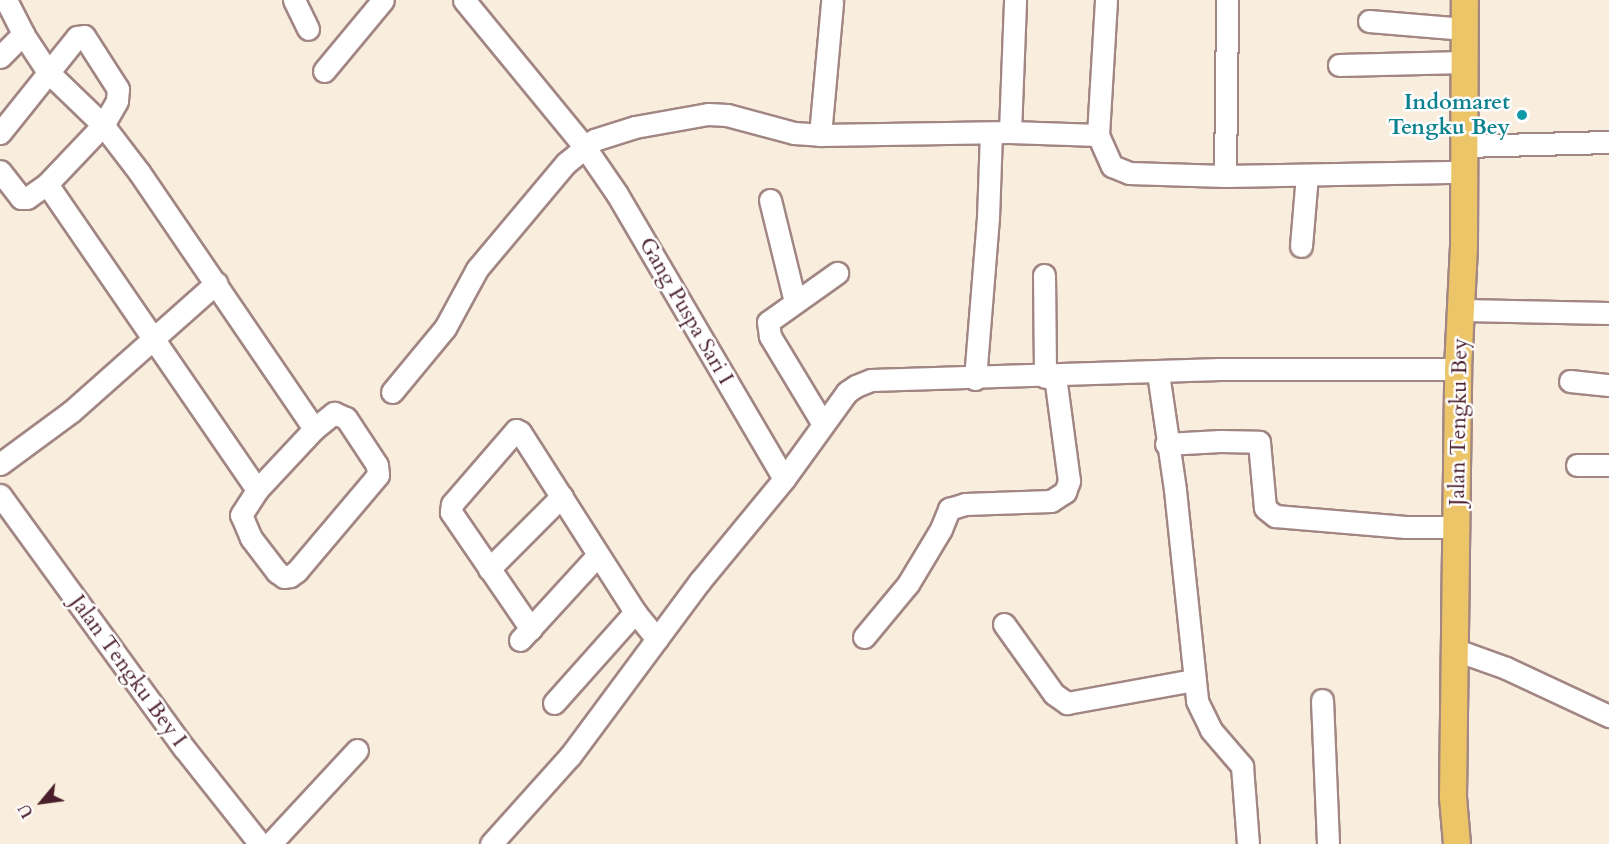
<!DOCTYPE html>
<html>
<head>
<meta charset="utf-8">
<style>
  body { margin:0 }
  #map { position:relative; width:1609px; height:844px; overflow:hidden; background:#f9eddd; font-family:Cardo,serif }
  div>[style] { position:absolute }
  .roads { filter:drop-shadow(2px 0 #a28684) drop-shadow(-2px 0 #a28684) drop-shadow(0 2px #a28684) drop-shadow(0 -2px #a28684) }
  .minor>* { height:21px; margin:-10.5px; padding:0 10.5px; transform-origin:10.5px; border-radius:10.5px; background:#fff }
  .major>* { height:26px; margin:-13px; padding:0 13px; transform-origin:13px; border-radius:13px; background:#edc569 }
  .dots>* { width:16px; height:16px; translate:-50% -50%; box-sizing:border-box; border:3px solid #fff; border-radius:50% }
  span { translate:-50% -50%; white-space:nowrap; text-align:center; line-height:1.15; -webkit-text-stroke:5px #fff; paint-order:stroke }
  .culture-label { font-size:22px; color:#0d838f; font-weight:700 }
  .right { translate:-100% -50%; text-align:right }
  .street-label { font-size:22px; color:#4a1f2b }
  .north { position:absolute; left:12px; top:772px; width:60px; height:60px; -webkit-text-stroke:4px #fff; paint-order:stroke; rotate:241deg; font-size:16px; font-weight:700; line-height:24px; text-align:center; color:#4a1f2b }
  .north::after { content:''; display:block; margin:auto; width:21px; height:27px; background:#4a1f2b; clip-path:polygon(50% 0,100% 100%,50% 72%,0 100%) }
</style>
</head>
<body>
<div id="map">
  <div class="roads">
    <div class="minor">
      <div style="left:6px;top:0;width:38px;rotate:63deg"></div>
      <div style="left:23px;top:34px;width:45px;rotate:56.7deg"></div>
      <div style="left:48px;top:72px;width:76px;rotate:43.9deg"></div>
      <div style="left:103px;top:125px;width:59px;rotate:52.5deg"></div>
      <div style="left:139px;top:172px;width:311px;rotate:55.7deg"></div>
      <div style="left:294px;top:0;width:32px;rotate:64deg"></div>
      <div style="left:464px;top:0;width:189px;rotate:50.6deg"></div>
      <div style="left:584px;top:146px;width:58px;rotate:55.5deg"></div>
      <div style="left:617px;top:194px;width:330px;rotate:59.6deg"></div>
      <div style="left:1369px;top:21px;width:96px;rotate:4.8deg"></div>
      <div style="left:0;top:57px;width:33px;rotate:-45deg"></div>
      <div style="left:1339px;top:65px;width:126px;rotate:-1.4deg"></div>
      <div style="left:324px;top:71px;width:92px;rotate:-50.3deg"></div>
      <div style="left:1010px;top:132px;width:132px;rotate:-87.8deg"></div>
      <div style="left:0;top:133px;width:123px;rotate:-51.3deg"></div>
      <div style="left:77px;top:37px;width:7px;rotate:-8deg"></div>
      <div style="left:84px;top:36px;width:63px;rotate:57.3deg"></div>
      <div style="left:118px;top:89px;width:12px;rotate:95deg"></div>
      <div style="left:117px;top:101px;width:28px;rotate:120deg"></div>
      <div style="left:103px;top:125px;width:81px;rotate:133.5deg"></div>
      <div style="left:47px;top:184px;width:24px;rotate:145deg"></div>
      <div style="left:27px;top:198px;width:6px;rotate:180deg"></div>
      <div style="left:21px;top:198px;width:34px;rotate:-128deg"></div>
      <div style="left:820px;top:135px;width:134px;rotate:-84.8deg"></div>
      <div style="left:1098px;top:135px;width:135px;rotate:-86.6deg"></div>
      <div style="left:1465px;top:146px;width:144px;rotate:-1.6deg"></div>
      <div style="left:1225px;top:176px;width:176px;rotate:-89.3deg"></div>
      <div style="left:47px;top:184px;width:371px;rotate:55.5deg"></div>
      <div style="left:770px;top:200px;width:105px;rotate:76.2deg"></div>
      <div style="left:1301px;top:246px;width:71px;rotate:-85.2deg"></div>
      <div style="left:1044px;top:275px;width:102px;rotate:89.4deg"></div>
      <div style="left:1462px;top:310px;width:147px;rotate:1.2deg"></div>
      <div style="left:1158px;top:373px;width:118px;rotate:81.7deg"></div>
      <div style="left:1175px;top:490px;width:212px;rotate:84deg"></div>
      <div style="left:1197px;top:701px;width:32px;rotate:64deg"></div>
      <div style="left:1211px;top:730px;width:48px;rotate:49.3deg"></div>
      <div style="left:1242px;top:766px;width:78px;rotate:85.6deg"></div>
      <div style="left:975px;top:379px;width:162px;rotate:-85.4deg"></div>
      <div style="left:988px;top:218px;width:85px;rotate:-88deg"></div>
      <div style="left:1570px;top:381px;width:39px;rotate:6deg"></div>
      <div style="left:392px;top:392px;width:83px;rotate:-50.4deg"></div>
      <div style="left:445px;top:328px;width:67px;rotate:-61.5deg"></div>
      <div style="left:477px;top:269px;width:138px;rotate:-50deg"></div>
      <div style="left:566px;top:163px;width:36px;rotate:-39deg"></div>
      <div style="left:594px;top:140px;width:43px;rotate:-17.6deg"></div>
      <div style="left:635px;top:127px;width:74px;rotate:-10.1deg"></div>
      <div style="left:708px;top:114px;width:19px;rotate:3deg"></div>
      <div style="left:727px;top:115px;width:69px;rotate:15deg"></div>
      <div style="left:794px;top:133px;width:26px;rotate:4deg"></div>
      <div style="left:820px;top:135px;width:190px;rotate:-0.9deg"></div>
      <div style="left:1010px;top:132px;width:88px;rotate:2deg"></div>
      <div style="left:1098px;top:135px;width:34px;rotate:66deg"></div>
      <div style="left:1112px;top:166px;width:18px;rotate:22deg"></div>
      <div style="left:1129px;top:173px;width:96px;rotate:1.8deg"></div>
      <div style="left:1225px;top:176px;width:238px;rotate:-1deg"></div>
      <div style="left:334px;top:413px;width:13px;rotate:23deg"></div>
      <div style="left:346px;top:418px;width:56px;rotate:56.6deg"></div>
      <div style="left:377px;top:465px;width:10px;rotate:84deg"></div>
      <div style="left:378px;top:475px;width:126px;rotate:130.2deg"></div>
      <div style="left:297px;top:571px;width:9px;rotate:144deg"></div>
      <div style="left:290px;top:576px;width:6px;rotate:171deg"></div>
      <div style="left:284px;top:577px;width:9px;rotate:-144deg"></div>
      <div style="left:277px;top:572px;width:43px;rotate:-127.4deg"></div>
      <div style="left:251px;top:538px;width:25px;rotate:-113deg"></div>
      <div style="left:241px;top:515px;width:30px;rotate:-57deg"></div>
      <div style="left:257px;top:490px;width:83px;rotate:-46.9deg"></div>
      <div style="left:314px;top:429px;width:26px;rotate:-39deg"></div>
      <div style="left:823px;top:424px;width:103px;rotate:-121.1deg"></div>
      <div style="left:770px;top:336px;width:14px;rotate:-98deg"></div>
      <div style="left:768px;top:322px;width:85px;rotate:-35.4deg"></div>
      <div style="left:1166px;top:444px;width:54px;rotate:-3.2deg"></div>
      <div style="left:1220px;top:441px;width:39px;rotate:1deg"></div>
      <div style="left:1259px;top:442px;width:66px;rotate:84.8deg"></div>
      <div style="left:1265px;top:508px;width:13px;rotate:39deg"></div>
      <div style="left:1275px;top:516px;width:131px;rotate:4.8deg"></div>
      <div style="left:1406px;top:527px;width:52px"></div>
      <div style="left:0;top:464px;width:89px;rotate:-36.4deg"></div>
      <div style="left:72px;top:411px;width:193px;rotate:-41.6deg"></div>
      <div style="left:1577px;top:465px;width:32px"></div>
      <div style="left:0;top:495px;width:313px;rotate:54deg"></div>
      <div style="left:184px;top:748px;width:122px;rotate:51.6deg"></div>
      <div style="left:489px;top:569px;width:103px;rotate:-45deg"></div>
      <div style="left:1004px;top:624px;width:86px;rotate:54.5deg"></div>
      <div style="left:1054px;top:694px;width:16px;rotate:35deg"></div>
      <div style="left:1067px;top:703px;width:128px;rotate:-10.3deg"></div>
      <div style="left:531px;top:629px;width:142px;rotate:-124.4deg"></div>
      <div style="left:451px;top:512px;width:8px;rotate:-83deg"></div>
      <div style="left:452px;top:504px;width:98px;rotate:-49.1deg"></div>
      <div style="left:516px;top:430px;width:4px;rotate:27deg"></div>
      <div style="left:520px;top:432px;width:214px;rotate:57.4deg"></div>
      <div style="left:635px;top:612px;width:35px;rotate:51deg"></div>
      <div style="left:864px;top:637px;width:69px;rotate:-50.3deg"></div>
      <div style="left:908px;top:584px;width:64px;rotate:-59deg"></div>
      <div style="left:941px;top:529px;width:22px;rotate:-68deg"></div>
      <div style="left:949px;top:509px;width:17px;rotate:-17deg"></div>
      <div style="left:965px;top:504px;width:86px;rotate:-2deg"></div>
      <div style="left:1051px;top:501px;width:17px;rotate:-33deg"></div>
      <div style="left:1065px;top:492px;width:12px;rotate:-70deg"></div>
      <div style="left:1069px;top:481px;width:106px;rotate:-97.6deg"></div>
      <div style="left:520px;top:640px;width:115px;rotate:-47.5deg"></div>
      <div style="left:1456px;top:650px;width:53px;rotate:19.8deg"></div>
      <div style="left:1506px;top:668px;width:114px;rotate:25deg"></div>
      <div style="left:1322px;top:700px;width:144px;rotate:87.6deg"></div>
      <div style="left:554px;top:703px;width:122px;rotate:-48.3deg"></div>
      <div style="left:270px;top:844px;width:128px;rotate:-47.2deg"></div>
      <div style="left:491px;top:844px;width:118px;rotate:-48.1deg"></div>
      <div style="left:570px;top:756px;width:218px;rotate:-53.4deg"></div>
      <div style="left:700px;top:581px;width:132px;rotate:-50.5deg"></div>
      <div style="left:784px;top:479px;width:107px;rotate:-54.1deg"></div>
      <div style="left:847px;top:392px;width:11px;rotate:-34deg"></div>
      <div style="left:856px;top:386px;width:16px;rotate:-22deg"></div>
      <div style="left:871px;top:380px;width:349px;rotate:-1.8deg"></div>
      <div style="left:1220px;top:369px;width:238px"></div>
    </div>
    <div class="major">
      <div style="left:1457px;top:844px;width:47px;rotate:-94.9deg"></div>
      <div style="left:1453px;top:797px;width:428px;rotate:-89.3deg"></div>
      <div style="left:1458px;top:369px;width:124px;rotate:-87.2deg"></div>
      <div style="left:1464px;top:245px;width:245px;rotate:-89.8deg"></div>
    </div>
  </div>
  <div class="dots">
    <div style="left:1522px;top:115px;background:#0f9aa8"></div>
  </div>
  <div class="culture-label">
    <span class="right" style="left:1510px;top:115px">Indomaret<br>Tengku Bey</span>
  </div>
  <div class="street-label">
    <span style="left:686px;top:311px;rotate:60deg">Gang Puspa Sari I</span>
    <span style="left:1459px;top:422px;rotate:-89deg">Jalan Tengku Bey</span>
    <span style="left:128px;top:671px;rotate:54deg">Jalan Tengku Bey I</span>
  </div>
  <div class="north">U</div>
</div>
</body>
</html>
